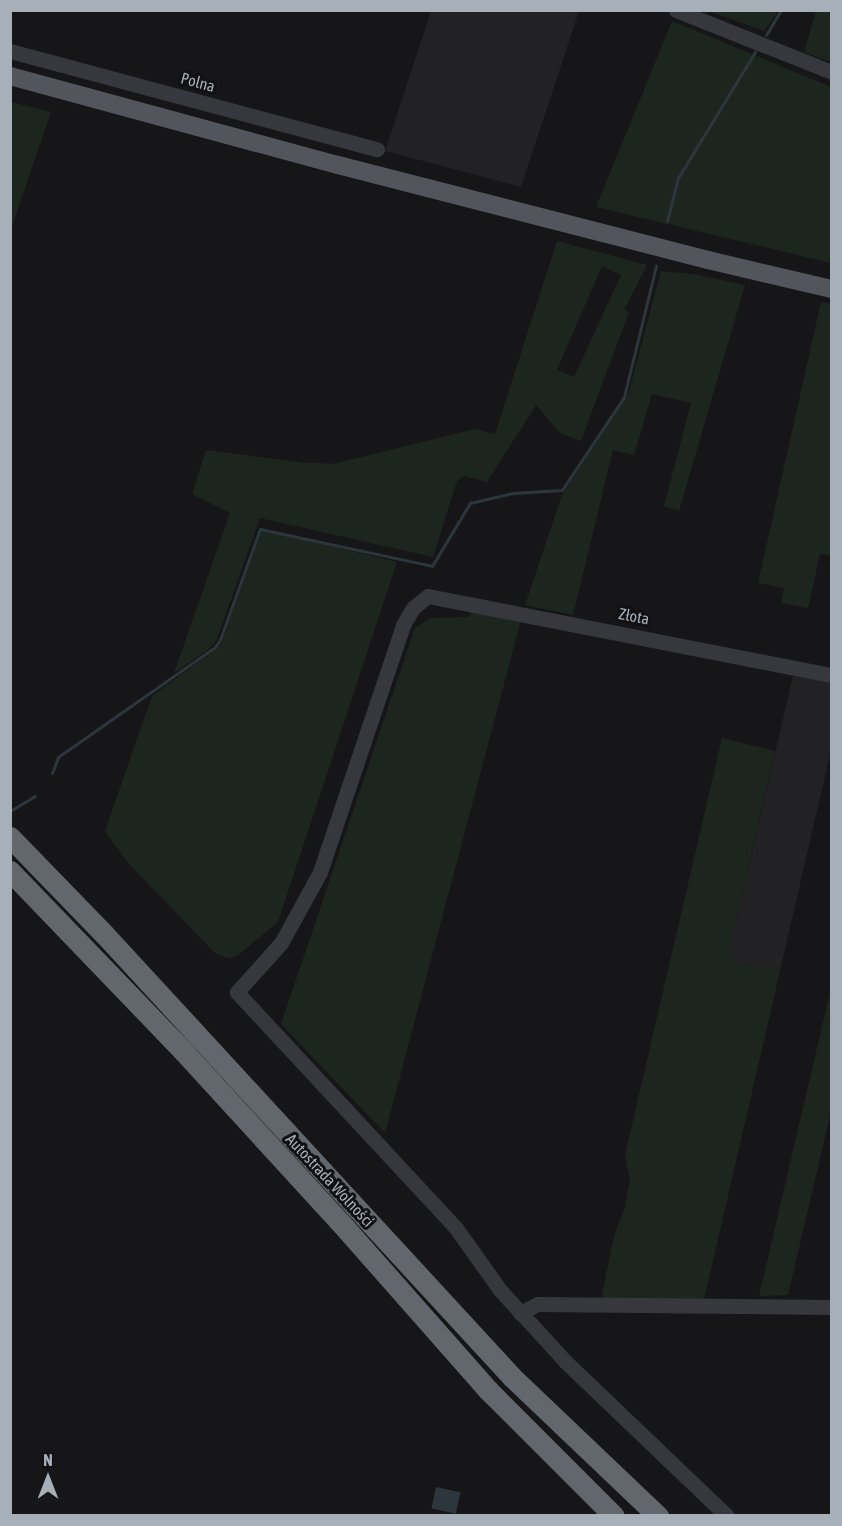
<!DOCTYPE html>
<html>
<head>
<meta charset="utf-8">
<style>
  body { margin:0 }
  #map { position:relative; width:842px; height:1526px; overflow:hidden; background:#161618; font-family:"Asap Condensed",sans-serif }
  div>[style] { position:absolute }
  .built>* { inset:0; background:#222225 }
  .green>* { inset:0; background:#1d261e }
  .water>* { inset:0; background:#2b373c; transform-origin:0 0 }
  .stream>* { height:3px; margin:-1.5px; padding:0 1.5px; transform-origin:1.5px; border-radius:1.5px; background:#2b373c }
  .minor>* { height:15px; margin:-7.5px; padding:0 7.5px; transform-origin:7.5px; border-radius:7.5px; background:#36383d }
  .major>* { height:18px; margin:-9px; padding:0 9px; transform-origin:9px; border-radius:9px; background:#52565c }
  .highway>* { height:21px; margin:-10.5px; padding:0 10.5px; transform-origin:10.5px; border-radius:10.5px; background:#62676e }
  span { translate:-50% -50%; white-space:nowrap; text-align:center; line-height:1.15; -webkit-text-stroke:6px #111113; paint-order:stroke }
  .street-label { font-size:16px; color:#a7afb8 }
  .frame { position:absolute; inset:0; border:12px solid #a7afb8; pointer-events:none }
  .north { position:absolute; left:18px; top:1448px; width:60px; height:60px; -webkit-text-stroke:4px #111113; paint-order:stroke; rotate:0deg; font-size:16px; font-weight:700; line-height:24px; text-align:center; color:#a7afb8 }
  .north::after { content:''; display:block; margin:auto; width:21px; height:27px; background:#a7afb8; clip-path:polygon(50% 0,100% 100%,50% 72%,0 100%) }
</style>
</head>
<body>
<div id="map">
  <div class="built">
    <div style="clip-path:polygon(431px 11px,579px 11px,521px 187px,385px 151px)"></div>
    <div style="clip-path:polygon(793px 676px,831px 683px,831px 750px,780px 971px,727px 959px)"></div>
  </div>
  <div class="green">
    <div style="clip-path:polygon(709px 11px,778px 11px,764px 31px)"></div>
    <div style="clip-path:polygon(816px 11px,831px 11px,831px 62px,804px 52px)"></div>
    <div style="clip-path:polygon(672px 21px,831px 87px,831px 263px,596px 207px)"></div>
    <div style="clip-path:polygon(11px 102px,51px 112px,11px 229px,10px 102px)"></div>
    <div style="clip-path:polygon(evenodd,557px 241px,647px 265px,624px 310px,629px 312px,581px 441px,560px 433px,536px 405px,487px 482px,464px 476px,457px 481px,433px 557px,260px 518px,217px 639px,209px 649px,174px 673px,230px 513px,192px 494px,206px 450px,297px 462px,333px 464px,475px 429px,495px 434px,557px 241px,602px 266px,621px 275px,574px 377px,557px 370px,602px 266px)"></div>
    <div style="clip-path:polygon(661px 271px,693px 274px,745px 285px,679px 511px,664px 506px,691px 403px,652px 394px,634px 455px,613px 450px,573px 615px,525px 605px,562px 495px,628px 395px)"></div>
    <div style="clip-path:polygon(821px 302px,832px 304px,832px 556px,820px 554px,808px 608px,781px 603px,784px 588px,758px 583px)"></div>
    <div style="clip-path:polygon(266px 530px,397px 562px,278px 922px,237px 956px,229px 958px,216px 954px,128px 863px,105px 831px,152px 696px,221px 645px,261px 532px)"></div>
    <div style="clip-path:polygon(472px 610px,521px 620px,385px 1133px,281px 1024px,415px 628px,430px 618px,469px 617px)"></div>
    <div style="clip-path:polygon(722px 738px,775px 751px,727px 959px,780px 971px,704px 1300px,604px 1302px,602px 1295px,614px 1236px,625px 1207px,630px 1179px,625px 1155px)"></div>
    <div style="clip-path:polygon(831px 988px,832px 1109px,829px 1120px,788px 1295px,759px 1296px)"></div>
  </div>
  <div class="water">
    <div style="left:436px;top:1487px;width:25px;height:22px;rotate:12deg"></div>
  </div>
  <div class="stream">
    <div style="left:766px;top:35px;width:29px;rotate:-59deg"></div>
    <div style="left:667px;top:221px;width:44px;rotate:-75.7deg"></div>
    <div style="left:678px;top:178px;width:148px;rotate:-58.6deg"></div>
    <div style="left:52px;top:773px;width:17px;rotate:-69deg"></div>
    <div style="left:58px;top:757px;width:192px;rotate:-35deg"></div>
    <div style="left:215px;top:647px;width:9px;rotate:-54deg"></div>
    <div style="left:220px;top:640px;width:118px;rotate:-70.2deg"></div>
    <div style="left:260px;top:529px;width:176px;rotate:12.1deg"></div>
    <div style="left:432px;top:566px;width:74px;rotate:-58.9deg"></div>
    <div style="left:470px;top:503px;width:44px;rotate:-13.1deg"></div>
    <div style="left:513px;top:493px;width:49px;rotate:-3.5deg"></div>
    <div style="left:562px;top:490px;width:112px;rotate:-56.3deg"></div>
    <div style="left:624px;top:397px;width:135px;rotate:-76.3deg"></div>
    <div style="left:10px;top:811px;width:29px;rotate:-31deg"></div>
  </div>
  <div class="minor">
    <div style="left:676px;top:10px;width:168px;rotate:21.7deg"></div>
    <div style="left:10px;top:51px;width:380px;rotate:15deg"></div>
    <div style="left:520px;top:1313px;width:20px;rotate:-27deg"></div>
    <div style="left:538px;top:1304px;width:294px;rotate:0.6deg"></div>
    <div style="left:727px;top:1516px;width:224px;rotate:-136.3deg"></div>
    <div style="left:565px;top:1361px;width:96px;rotate:-132.5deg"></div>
    <div style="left:500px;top:1290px;width:76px;rotate:-125.4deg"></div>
    <div style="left:456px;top:1228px;width:322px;rotate:-132.9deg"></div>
    <div style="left:237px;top:992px;width:66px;rotate:-48.1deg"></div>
    <div style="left:281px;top:943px;width:81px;rotate:-61.2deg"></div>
    <div style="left:320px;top:872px;width:261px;rotate:-71.4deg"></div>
    <div style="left:403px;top:625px;width:20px;rotate:-60deg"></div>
    <div style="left:413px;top:608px;width:19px;rotate:-39deg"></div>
    <div style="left:428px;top:596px;width:412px;rotate:11.1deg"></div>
  </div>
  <div class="major">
    <div style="left:10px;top:76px;width:340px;rotate:15.2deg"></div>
    <div style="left:338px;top:165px;width:382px;rotate:14.4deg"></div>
    <div style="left:708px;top:260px;width:127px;rotate:13.2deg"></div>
  </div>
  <div class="highway">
    <div style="left:10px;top:837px;width:136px;rotate:45.9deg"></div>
    <div style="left:105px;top:935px;width:601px;rotate:47.36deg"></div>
    <div style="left:512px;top:1377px;width:202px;rotate:43.6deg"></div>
    <div style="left:10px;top:871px;width:251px;rotate:46.1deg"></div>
    <div style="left:184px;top:1052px;width:229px;rotate:47.5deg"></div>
    <div style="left:339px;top:1221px;width:225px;rotate:48.6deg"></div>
    <div style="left:488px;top:1390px;width:178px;rotate:45deg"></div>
  </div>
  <div class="street-label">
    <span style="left:198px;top:82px;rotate:15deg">Polna</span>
    <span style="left:634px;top:616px;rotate:11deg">Złota</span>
    <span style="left:330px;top:1180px;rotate:47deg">Autostrada Wolności</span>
  </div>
  <div class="frame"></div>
  <div class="north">N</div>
</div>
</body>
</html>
